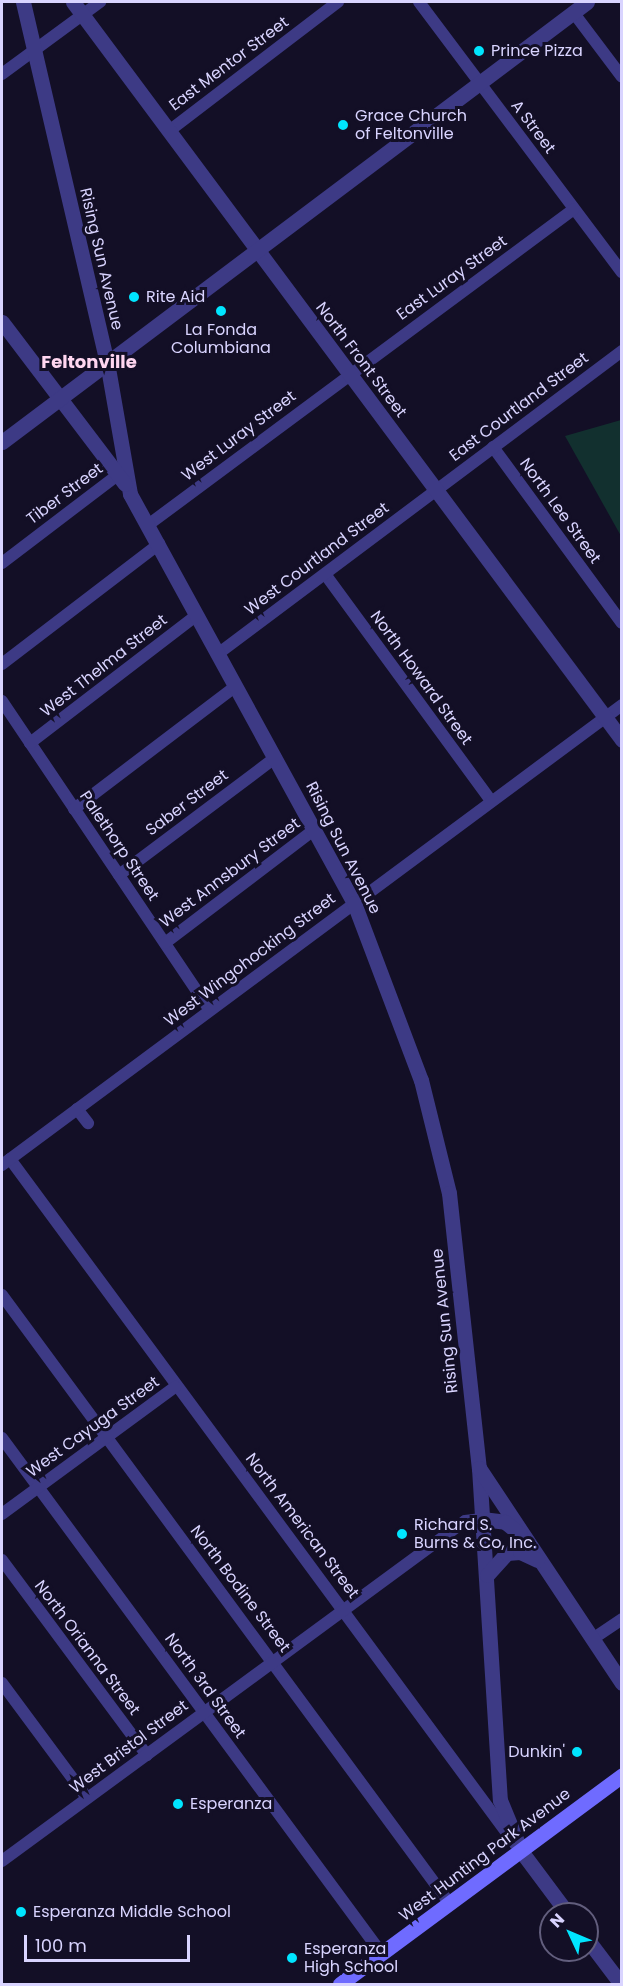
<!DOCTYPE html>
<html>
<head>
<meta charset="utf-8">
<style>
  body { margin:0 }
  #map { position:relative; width:623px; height:1986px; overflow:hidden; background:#130f26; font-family:Poppins,sans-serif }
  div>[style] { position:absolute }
  .green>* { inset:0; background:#12302f }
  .minor>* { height:12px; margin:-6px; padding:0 6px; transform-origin:6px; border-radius:6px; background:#3d3a85 }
  .tertiary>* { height:15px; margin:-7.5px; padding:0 7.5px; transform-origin:7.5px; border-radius:7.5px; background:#3d3a85 }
  .secondary>* { height:15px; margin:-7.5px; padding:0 7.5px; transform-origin:7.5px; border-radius:7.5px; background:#6f6bff }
  .dots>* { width:16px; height:16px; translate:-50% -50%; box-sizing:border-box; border:3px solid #130f26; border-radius:50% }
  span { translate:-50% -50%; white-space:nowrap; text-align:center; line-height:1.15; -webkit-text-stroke:6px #130f26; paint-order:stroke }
  .poi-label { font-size:16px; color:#d9d4ff }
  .left { translate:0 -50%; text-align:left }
  .right { translate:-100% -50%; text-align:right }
  .street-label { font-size:16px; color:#d9d4ff }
  .neighbourhood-label { font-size:18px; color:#ffd6f0; font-weight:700 }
  .frame { position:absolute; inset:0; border:3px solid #d9d4ff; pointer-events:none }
  .north { position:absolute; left:539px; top:1902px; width:60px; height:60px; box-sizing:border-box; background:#130f26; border:2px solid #625e7d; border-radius:50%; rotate:314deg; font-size:16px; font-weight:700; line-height:24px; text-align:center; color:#d9d4ff }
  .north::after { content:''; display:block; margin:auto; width:21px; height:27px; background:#00e5ff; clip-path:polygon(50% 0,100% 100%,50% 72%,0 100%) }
  .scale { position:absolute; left:24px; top:1935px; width:166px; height:27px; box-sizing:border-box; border:3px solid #d9d4ff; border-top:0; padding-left:8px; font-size:18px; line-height:21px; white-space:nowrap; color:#d9d4ff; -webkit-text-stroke:4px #130f26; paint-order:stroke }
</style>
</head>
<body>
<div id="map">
  <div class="green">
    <div style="clip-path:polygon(621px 420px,622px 420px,621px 536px,565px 436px)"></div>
  </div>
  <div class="minor">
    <div style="left:419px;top:2px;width:338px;rotate:53.1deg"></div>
    <div style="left:573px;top:12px;width:81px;rotate:53deg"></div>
    <div style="left:2px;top:74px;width:122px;rotate:-36.3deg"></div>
    <div style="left:169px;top:131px;width:213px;rotate:-37.4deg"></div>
    <div style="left:493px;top:447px;width:218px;rotate:53.8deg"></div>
    <div style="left:148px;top:525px;width:530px;rotate:-36.57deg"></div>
    <div style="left:2px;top:563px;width:147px;rotate:-37.3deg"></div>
    <div style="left:325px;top:574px;width:281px;rotate:53.8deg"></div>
    <div style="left:219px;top:653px;width:504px;rotate:-36.85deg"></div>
    <div style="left:2px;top:664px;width:198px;rotate:-37.4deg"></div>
    <div style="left:2px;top:701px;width:372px;rotate:56.1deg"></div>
    <div style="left:30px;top:743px;width:210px;rotate:-37.5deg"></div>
    <div style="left:74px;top:809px;width:203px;rotate:-37.2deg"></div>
    <div style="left:119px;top:875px;width:196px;rotate:-36.9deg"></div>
    <div style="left:165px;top:943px;width:188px;rotate:-37.2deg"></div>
    <div style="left:77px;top:1109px;width:18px;rotate:52deg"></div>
    <div style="left:10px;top:1159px;width:851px;rotate:53.6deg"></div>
    <div style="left:2px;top:1165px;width:772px;rotate:-36.57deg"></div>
    <div style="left:2px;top:1295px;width:756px;rotate:53.66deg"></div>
    <div style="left:2px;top:1438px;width:641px;rotate:53.63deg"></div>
    <div style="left:2px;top:1514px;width:215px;rotate:-36.3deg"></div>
    <div style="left:2px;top:1560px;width:243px;rotate:53.4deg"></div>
    <div style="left:594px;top:1638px;width:34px;rotate:-34deg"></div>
    <div style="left:2px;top:1683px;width:143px;rotate:53.5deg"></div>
    <div style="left:2px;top:1861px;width:574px;rotate:-36.29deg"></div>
    <div style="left:465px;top:1521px;width:17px;rotate:-7deg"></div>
  </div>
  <div class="tertiary">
    <div style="left:23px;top:2px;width:370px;rotate:76.9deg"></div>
    <div style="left:107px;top:362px;width:134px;rotate:80.1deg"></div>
    <div style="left:130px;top:494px;width:466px;rotate:61.3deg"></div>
    <div style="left:354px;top:903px;width:189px;rotate:69.3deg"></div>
    <div style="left:421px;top:1080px;width:116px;rotate:76.1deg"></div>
    <div style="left:449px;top:1193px;width:277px;rotate:83.8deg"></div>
    <div style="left:479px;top:1468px;width:333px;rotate:86.4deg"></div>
    <div style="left:500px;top:1800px;width:55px;rotate:67.6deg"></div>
    <div style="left:521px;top:1851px;width:79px;rotate:53.3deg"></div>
    <div style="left:73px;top:2px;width:920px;rotate:53.35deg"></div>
    <div style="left:2px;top:322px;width:203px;rotate:52.8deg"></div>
    <div style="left:2px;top:442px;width:732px;rotate:-36.95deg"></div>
    <div style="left:479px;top:1468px;width:258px;rotate:56.4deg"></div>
    <div style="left:482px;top:1519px;width:23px;rotate:7deg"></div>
    <div style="left:505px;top:1522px;width:19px;rotate:39deg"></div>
    <div style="left:487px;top:1575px;width:30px;rotate:-48deg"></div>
    <div style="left:507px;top:1553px;width:13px;rotate:-4deg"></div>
    <div style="left:520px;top:1552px;width:19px;rotate:25deg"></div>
    <div style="left:587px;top:1939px;width:56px;rotate:52.9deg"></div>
  </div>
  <div class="secondary">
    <div style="left:340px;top:1984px;width:351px;rotate:-36.5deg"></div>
  </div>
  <div class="dots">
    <div style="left:479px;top:51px;background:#00e5ff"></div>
    <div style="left:343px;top:125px;background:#00e5ff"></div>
    <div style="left:134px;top:297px;background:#00e5ff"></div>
    <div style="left:221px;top:311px;background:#00e5ff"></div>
    <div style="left:402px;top:1534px;background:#00e5ff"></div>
    <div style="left:577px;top:1752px;background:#00e5ff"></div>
    <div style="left:178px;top:1804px;background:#00e5ff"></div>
    <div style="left:21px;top:1912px;background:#00e5ff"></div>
    <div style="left:292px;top:1958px;background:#00e5ff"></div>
  </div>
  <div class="poi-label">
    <span class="left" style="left:491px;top:51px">Prince Pizza</span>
    <span class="left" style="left:355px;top:125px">Grace Church<br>of Feltonville</span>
    <span class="left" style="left:146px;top:297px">Rite Aid</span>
    <span style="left:221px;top:339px">La Fonda<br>Columbiana</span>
    <span class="left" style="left:414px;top:1534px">Richard S.<br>Burns &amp; Co, Inc.</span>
    <span class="right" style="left:565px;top:1752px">Dunkin'</span>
    <span class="left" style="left:190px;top:1804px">Esperanza</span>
    <span class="left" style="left:33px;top:1912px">Esperanza Middle School</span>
    <span class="left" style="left:304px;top:1958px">Esperanza<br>High School</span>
  </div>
  <div class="street-label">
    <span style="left:229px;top:64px;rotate:-37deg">East Mentor Street</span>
    <span style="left:533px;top:127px;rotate:53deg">A Street</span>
    <span style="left:101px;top:259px;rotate:77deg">Rising Sun Avenue</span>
    <span style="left:452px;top:278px;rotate:-36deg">East Luray Street</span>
    <span style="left:361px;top:360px;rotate:53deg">North Front Street</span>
    <span style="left:519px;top:407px;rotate:-37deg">East Courtland Street</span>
    <span style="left:239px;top:436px;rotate:-37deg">West Luray Street</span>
    <span style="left:65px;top:494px;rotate:-37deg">Tiber Street</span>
    <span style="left:560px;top:511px;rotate:54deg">North Lee Street</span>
    <span style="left:317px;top:559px;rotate:-37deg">West Courtland Street</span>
    <span style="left:104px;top:666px;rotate:-38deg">West Thelma Street</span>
    <span style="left:421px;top:678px;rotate:54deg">North Howard Street</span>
    <span style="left:187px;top:803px;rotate:-37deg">Saber Street</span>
    <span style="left:119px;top:846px;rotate:56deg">Palethorp Street</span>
    <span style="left:343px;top:848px;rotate:63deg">Rising Sun Avenue</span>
    <span style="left:230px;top:873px;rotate:-37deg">West Annsbury Street</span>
    <span style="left:250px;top:960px;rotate:-37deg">West Wingohocking Street</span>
    <span style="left:445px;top:1321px;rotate:-96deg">Rising Sun Avenue</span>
    <span style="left:93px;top:1427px;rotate:-36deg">West Cayuga Street</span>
    <span style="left:302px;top:1526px;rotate:53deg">North American Street</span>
    <span style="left:240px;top:1589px;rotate:53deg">North Bodine Street</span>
    <span style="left:87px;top:1648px;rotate:53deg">North Orianna Street</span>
    <span style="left:205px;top:1686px;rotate:54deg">North 3rd Street</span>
    <span style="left:129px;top:1747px;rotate:-37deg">West Bristol Street</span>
    <span style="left:485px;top:1855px;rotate:-37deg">West Hunting Park Avenue</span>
  </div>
  <div class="neighbourhood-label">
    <span style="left:89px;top:362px">Feltonville</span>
  </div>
  <div class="frame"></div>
  <div class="north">N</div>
  <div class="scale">100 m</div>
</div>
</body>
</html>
